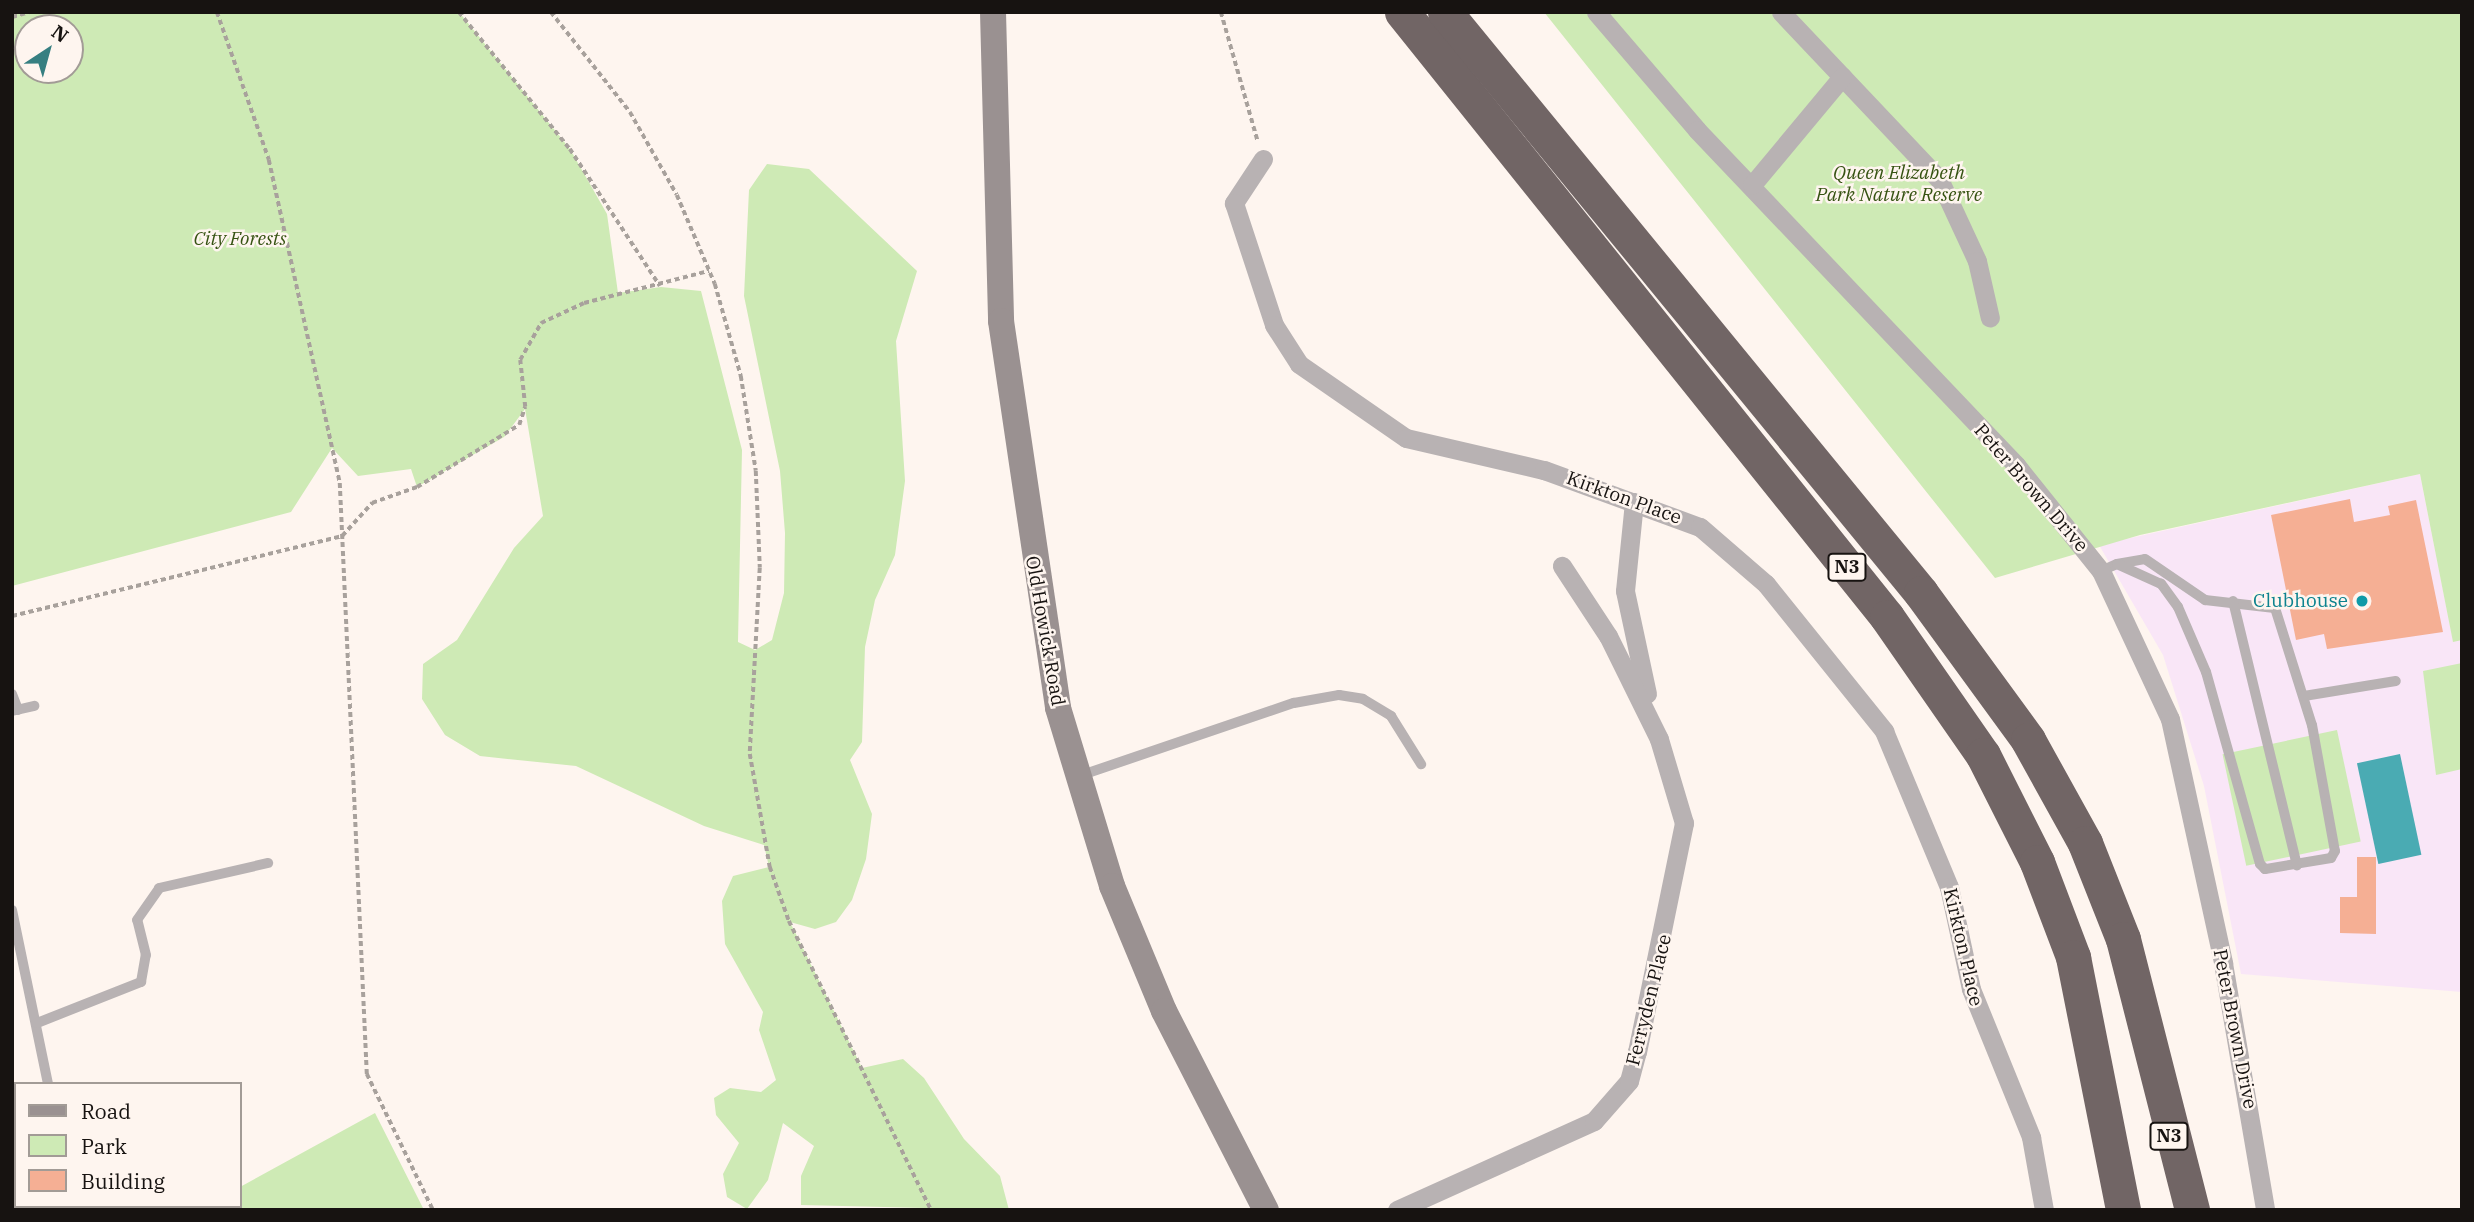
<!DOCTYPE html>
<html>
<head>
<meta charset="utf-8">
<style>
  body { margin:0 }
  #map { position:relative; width:2474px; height:1222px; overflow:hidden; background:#fef5ef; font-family:"IBM Plex Serif",serif }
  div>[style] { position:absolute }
  .commercial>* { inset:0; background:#f9e6f7 }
  .green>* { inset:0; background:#ceeab5; transform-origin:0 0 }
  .water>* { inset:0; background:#4aabb3; transform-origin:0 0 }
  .building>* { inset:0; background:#f5af94 }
  .path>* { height:3.5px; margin-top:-1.75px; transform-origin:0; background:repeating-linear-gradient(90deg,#a8a19c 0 5px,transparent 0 8.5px) }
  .lane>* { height:10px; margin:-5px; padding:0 5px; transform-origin:5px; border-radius:5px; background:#b8b2b3 }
  .street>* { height:19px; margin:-9.5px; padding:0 9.5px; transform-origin:9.5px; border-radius:9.5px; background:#b8b2b3 }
  .secondary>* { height:26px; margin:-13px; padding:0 13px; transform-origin:13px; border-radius:13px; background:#9a9191 }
  .highway>* { height:35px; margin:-17.5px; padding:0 17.5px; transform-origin:17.5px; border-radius:17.5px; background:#716565 }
  .dots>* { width:19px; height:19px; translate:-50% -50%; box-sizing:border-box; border:4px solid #fef5ef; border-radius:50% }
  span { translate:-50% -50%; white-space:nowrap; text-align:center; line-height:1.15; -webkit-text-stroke:5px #fef5ef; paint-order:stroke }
  .shield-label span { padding:2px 5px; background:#fef5ef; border:2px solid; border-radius:5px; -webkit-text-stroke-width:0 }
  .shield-label { font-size:18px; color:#171311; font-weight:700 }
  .park-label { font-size:19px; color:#365312; font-style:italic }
  .street-label { font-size:19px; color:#171311 }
  .culture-label { font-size:19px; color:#0d838f }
  .right { translate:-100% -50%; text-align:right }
  .frame { position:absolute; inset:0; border:14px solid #171311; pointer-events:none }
  .legend { position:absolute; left:14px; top:1082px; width:228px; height:126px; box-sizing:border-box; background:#fef5ef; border:2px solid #a29b96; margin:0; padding:9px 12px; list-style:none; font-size:21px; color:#171311 }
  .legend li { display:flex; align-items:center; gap:14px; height:35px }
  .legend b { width:35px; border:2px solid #a29b96 }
  .north { position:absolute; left:14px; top:14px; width:70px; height:70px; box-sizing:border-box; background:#fef5ef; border:2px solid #a29b96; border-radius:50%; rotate:36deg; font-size:19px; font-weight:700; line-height:28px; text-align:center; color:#171311 }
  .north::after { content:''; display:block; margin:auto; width:24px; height:32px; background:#367f81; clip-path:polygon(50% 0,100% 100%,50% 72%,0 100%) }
</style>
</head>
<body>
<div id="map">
  <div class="commercial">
    <div style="clip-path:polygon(2420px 474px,2453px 641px,2462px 640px,2462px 992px,2241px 974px,2204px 786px,2163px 655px,2099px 545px)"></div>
  </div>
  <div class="green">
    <div style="clip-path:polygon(evenodd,12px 12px,459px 12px,570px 149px,607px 214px,618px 293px,661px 287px,701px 291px,742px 450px,738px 642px,755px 650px,772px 640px,784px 593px,785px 533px,780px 471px,744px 296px,749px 190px,767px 164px,809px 169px,917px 271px,896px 341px,905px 481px,895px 555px,875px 600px,865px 647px,862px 742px,850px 760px,872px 814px,866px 859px,852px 900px,836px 922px,815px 929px,790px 922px,862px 1068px,903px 1059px,924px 1078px,964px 1139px,1000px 1176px,1009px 1210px,801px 1205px,801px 1176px,814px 1146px,783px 1123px,768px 1180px,747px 1209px,727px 1197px,723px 1174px,739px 1143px,716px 1115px,714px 1098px,730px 1088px,761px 1092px,776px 1080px,759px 1030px,763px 1012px,725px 944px,722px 901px,733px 876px,769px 867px,764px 845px,704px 826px,576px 766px,480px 756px,445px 735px,422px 699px,423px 664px,457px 640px,514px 548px,543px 516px,525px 409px,504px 437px,417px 487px,411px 469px,358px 476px,332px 448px,291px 512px,12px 586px,12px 12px,70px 28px,70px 70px,28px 70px,28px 28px,70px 28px)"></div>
    <div style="clip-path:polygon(1544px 12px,2462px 12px,2462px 640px,2453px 642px,2420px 474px,2140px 535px,1995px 578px)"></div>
    <div style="clip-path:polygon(2462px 663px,2462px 769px,2436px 775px,2423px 671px)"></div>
    <div style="left:2337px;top:730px;width:114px;height:117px;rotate:78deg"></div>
    <div style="clip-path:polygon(375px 1113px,424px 1210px,198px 1210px,240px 1206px,240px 1187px)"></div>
  </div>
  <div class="water">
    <div style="left:2400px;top:754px;width:103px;height:44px;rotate:78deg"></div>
  </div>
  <div class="building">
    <div style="clip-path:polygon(2350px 499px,2354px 522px,2390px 515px,2388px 506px,2416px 500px,2443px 632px,2327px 649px,2324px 634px,2296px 640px,2271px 515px)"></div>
    <div style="clip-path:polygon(2357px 857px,2376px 857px,2376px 934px,2340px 933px,2340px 897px,2357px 897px)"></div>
  </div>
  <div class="path">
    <div style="left:217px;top:12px;width:157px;rotate:70.6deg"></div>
    <div style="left:269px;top:160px;width:331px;rotate:77.6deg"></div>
    <div style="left:340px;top:483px;width:592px;rotate:87.38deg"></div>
    <div style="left:367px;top:1074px;width:151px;rotate:64.1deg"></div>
    <div style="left:459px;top:12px;width:176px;rotate:51deg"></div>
    <div style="left:570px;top:149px;width:164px;rotate:56.7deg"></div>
    <div style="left:551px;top:12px;width:127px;rotate:51.7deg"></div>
    <div style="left:630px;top:112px;width:95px;rotate:60.5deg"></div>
    <div style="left:677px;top:195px;width:97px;rotate:66.9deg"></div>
    <div style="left:715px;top:284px;width:96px;rotate:74.2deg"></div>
    <div style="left:741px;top:376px;width:96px;rotate:81deg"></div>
    <div style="left:756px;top:471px;width:97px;rotate:87.6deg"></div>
    <div style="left:760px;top:568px;width:186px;rotate:93.1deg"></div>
    <div style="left:750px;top:754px;width:115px;rotate:80deg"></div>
    <div style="left:770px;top:867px;width:57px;rotate:70.6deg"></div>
    <div style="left:789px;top:921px;width:322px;rotate:63.8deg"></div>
    <div style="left:1221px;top:12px;width:135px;rotate:74.1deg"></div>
    <div style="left:12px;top:17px;width:18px;rotate:-16deg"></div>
    <div style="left:12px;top:616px;width:340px;rotate:-13.6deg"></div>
    <div style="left:342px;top:536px;width:45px;rotate:-47.7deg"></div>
    <div style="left:372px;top:503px;width:48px;rotate:-19.6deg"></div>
    <div style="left:417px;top:487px;width:119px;rotate:-31.3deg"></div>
    <div style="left:519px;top:425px;width:19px;rotate:-72deg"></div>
    <div style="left:525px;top:407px;width:47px;rotate:-96.1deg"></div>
    <div style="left:520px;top:360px;width:43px;rotate:-60.4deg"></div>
    <div style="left:541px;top:323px;width:47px;rotate:-24.9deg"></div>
    <div style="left:584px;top:303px;width:129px;rotate:-14.4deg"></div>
  </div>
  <div class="lane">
    <div style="left:2101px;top:571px;width:17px;rotate:-24deg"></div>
    <div style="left:2117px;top:564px;width:28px;rotate:-10deg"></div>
    <div style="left:2145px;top:559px;width:73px;rotate:34.3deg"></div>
    <div style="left:2205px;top:600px;width:70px;rotate:6.5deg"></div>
    <div style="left:2275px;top:608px;width:123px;rotate:72.5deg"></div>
    <div style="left:2312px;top:725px;width:128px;rotate:79.7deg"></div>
    <div style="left:2335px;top:851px;width:8px;rotate:120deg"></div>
    <div style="left:2331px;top:858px;width:67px;rotate:170.5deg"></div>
    <div style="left:2265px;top:869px;width:7px;rotate:-135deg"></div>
    <div style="left:2260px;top:864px;width:199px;rotate:-105.7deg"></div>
    <div style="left:2206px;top:672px;width:71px;rotate:-113.3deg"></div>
    <div style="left:2178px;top:607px;width:29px;rotate:-126deg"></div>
    <div style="left:2161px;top:584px;width:48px;rotate:-155.6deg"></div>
    <div style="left:2233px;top:601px;width:272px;rotate:76.4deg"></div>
    <div style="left:12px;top:694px;width:17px;rotate:69deg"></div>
    <div style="left:2304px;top:696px;width:93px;rotate:-9.3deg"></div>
    <div style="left:12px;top:711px;width:23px;rotate:-13deg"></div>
    <div style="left:1079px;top:776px;width:227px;rotate:-18.8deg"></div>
    <div style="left:1294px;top:703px;width:46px;rotate:-10.1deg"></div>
    <div style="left:1339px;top:695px;width:24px;rotate:9deg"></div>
    <div style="left:1363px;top:699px;width:33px;rotate:31deg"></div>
    <div style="left:1391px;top:716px;width:57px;rotate:58deg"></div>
    <div style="left:12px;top:910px;width:178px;rotate:78.3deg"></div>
    <div style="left:37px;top:1023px;width:112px;rotate:-21.5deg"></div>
    <div style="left:141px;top:982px;width:27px;rotate:-80deg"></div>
    <div style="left:146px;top:955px;width:36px;rotate:-104deg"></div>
    <div style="left:137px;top:920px;width:39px;rotate:-55deg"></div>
    <div style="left:159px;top:888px;width:112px;rotate:-12.9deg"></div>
    <div style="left:88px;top:1206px;width:4px;rotate:76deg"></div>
  </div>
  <div class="street">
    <div style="left:1596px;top:12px;width:155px;rotate:49.4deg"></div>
    <div style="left:1697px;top:130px;width:463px;rotate:46.4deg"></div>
    <div style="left:2016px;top:465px;width:136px;rotate:51.3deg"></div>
    <div style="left:2101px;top:571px;width:163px;rotate:65deg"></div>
    <div style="left:2170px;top:719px;width:250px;rotate:77.7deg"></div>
    <div style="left:2223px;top:963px;width:251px;rotate:80.3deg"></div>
    <div style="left:1781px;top:12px;width:230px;rotate:46.6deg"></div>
    <div style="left:1939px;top:179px;width:90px;rotate:65.1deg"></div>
    <div style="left:1977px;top:261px;width:58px;rotate:77.2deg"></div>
    <div style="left:1263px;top:159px;width:53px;rotate:123.4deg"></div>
    <div style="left:1234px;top:203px;width:128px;rotate:71.8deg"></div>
    <div style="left:1274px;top:325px;width:46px;rotate:57.3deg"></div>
    <div style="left:1299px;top:364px;width:130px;rotate:34.7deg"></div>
    <div style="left:1406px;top:438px;width:142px;rotate:13.1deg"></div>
    <div style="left:1544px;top:470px;width:166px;rotate:20.1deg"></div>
    <div style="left:1700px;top:527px;width:87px;rotate:40.8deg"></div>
    <div style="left:1766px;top:584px;width:189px;rotate:51.2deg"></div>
    <div style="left:1884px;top:731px;width:169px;rotate:67.4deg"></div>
    <div style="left:1949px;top:887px;width:104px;rotate:77.8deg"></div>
    <div style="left:1971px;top:989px;width:160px;rotate:67.9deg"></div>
    <div style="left:2031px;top:1137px;width:74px;rotate:79.9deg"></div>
    <div style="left:1752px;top:185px;width:141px;rotate:-50.2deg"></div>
    <div style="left:1634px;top:502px;width:89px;rotate:95.8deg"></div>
    <div style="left:1625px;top:591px;width:105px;rotate:77.9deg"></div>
    <div style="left:1397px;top:1210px;width:216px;rotate:-24.3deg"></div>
    <div style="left:1594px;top:1121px;width:53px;rotate:-48.8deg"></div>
    <div style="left:1629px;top:1081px;width:30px;rotate:-75deg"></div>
    <div style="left:1637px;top:1052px;width:234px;rotate:-78.4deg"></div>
    <div style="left:1684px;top:823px;width:88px;rotate:-106.6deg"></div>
    <div style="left:1659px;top:739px;width:115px;rotate:-116.3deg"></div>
    <div style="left:1608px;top:636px;width:84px;rotate:-123.3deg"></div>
  </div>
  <div class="secondary">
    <div style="left:993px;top:12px;width:309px;rotate:88.5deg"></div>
    <div style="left:1001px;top:321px;width:391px;rotate:81.6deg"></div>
    <div style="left:1058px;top:708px;width:186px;rotate:73.1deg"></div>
    <div style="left:1112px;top:886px;width:135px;rotate:67.4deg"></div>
    <div style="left:1164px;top:1011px;width:224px;rotate:62.9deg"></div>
  </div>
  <div class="highway">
    <div style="left:1402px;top:12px;width:775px;rotate:51.28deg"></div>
    <div style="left:1887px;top:617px;width:168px;rotate:55.2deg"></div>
    <div style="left:1983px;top:755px;width:120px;rotate:63.2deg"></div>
    <div style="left:2037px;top:862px;width:102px;rotate:69.2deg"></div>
    <div style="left:2073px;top:957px;width:258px;rotate:78.8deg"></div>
    <div style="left:1445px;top:12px;width:751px;rotate:50.67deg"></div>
    <div style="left:1921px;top:593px;width:182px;rotate:53.9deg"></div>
    <div style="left:2028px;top:740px;width:118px;rotate:61deg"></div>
    <div style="left:2085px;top:843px;width:103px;rotate:68.4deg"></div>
    <div style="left:2123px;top:939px;width:280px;rotate:75.7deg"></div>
  </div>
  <div class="dots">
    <div style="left:2362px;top:601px;background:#0f9aa8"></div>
  </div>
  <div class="shield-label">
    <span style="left:1847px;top:567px">N3</span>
    <span style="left:2169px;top:1136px">N3</span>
  </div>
  <div class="park-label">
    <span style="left:1899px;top:184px">Queen Elizabeth<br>Park Nature Reserve</span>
    <span style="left:240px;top:239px">City Forests</span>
  </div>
  <div class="street-label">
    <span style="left:2031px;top:488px;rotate:49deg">Peter Brown Drive</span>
    <span style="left:1624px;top:498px;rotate:20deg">Kirkton Place</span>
    <span style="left:1045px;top:631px;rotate:80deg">Old Howick Road</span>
    <span style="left:1963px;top:947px;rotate:77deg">Kirkton Place</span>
    <span style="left:1649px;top:1000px;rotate:-76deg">Ferryden Place</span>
    <span style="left:2235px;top:1029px;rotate:79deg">Peter Brown Drive</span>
  </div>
  <div class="culture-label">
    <span class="right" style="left:2348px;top:601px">Clubhouse</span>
  </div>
  <div class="frame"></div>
  <ul class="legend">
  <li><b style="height:9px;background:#9a9191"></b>Road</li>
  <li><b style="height:19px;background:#ceeab5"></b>Park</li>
  <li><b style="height:19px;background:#f5af94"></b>Building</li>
  </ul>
  <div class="north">N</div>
</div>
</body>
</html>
